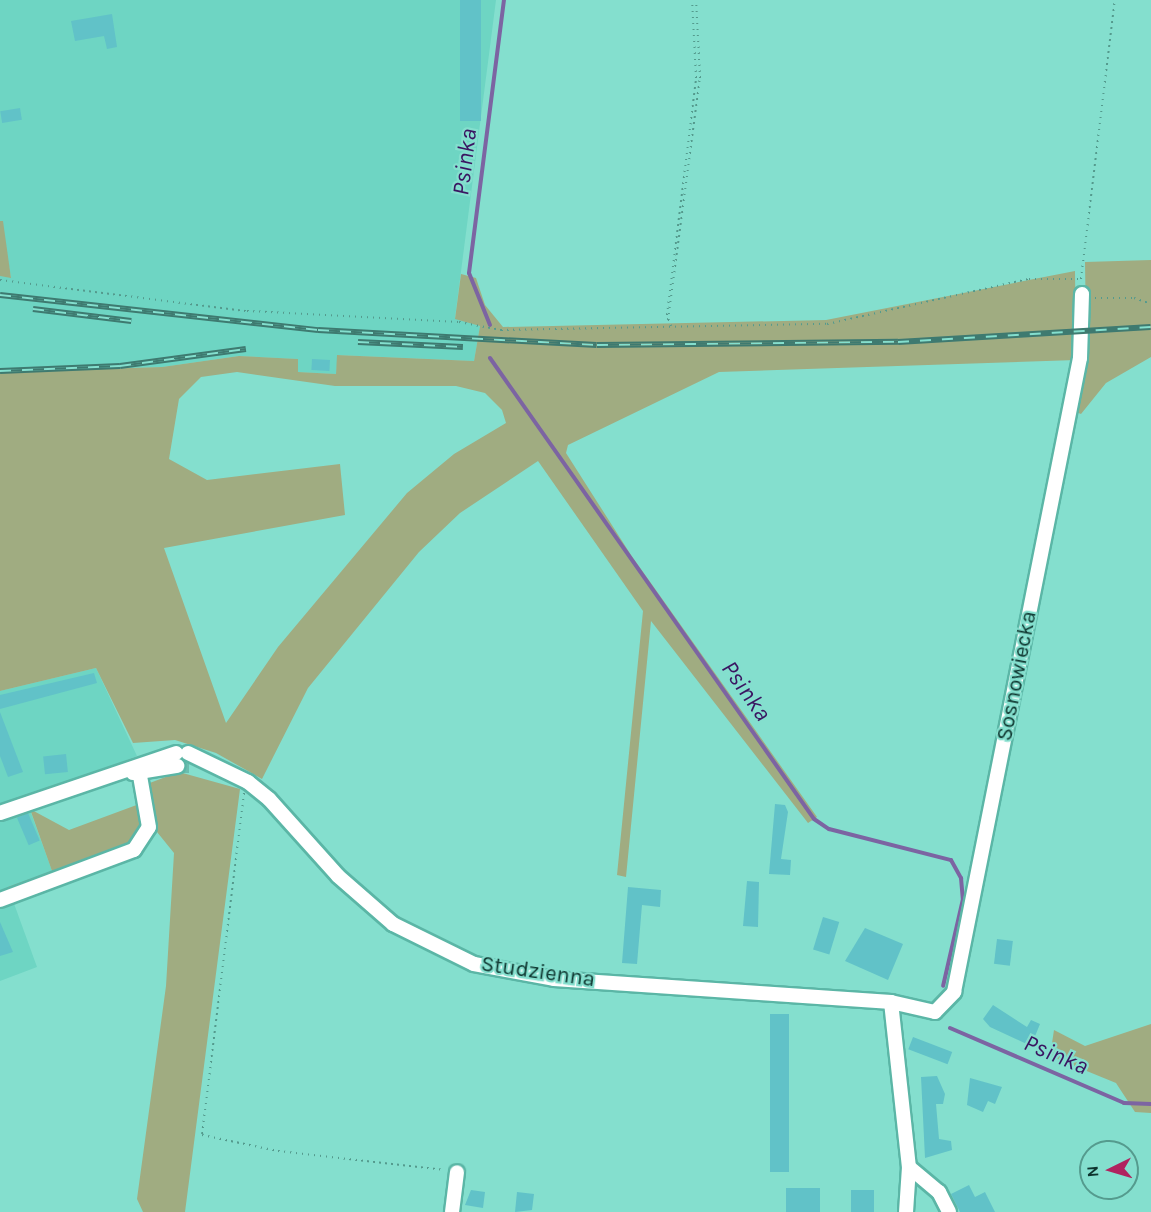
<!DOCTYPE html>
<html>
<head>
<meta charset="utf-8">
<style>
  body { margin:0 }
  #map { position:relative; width:1151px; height:1212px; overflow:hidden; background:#84dfce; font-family:Karla,sans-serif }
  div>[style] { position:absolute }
  .built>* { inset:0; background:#6ed5c3 }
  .green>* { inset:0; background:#a0ac81 }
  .stream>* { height:4px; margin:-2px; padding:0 2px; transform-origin:2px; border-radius:2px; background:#7c64a2 }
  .building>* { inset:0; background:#61c2c8; transform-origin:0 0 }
  .minor-tunnel>* { height:14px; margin-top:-7px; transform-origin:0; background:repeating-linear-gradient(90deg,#6cbdae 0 14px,transparent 0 21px) }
  .path>* { height:2px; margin-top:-1px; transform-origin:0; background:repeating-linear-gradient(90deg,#549a8d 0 1.5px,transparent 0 6px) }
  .roads { filter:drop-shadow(2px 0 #5bb6a6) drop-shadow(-2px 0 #5bb6a6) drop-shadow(0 2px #5bb6a6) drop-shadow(0 -2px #5bb6a6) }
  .minor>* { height:14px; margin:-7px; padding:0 7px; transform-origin:7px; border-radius:7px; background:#fff }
  .rail>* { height:6px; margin-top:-3px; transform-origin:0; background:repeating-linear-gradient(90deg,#84dfce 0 11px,#3e7a70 0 22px); box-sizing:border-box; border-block:2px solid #3e7a70 }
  span { translate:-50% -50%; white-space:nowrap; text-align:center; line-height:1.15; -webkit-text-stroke:4.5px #84dfce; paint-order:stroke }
  .street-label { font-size:22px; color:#0e352f }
  .water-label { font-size:24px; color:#3a1561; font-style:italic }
  .north { position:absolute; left:1079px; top:1140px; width:60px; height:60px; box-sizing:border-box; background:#84dfce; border:2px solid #559b8e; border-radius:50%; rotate:265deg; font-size:16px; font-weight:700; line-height:24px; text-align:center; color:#0e352f }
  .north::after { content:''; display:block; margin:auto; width:21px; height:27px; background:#b0235f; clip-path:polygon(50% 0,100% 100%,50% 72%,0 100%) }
</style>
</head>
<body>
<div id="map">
  <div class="built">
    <div style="clip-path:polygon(0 0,496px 0,455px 318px,480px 326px,474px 361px,338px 355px,336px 374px,297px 372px,298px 359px,239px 356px,162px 367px,0 372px,0 276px,11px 277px,0 221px)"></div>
    <div style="clip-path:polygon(96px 668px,137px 756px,26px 799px,52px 871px,8px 887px,37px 967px,0 981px,0 691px)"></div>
  </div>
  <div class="green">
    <div style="clip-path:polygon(0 221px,3px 221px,11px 278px,0 276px)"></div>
    <div style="clip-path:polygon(1151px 260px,1151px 357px,1106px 383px,1081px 414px,1076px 412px,1086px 327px,1085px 262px)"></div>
    <div style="clip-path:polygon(evenodd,1075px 271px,1076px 360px,719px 372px,568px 445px,566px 453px,631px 555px,817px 817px,808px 823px,651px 621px,626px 877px,617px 875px,643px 611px,538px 461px,460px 513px,419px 552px,308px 688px,262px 779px,216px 753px,175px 740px,133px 743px,96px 668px,0 691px,0 372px,162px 367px,239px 356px,298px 359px,298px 372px,336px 374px,337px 355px,474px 361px,480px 326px,455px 319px,461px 274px,476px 278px,485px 305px,503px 327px,826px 320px,1075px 271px,237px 372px,335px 386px,456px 386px,485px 393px,502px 410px,506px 423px,454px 454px,407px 493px,278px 647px,226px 723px,164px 548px,345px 515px,340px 464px,207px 480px,169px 459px,179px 399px,201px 377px,237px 372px)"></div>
    <div style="clip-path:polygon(179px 772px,240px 789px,185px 1212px,143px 1212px,137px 1199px,166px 986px,174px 853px,157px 832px,147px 784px)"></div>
    <div style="clip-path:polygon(142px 803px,142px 831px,132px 846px,10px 893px,8px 887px,52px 871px,30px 809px,69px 830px)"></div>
    <div style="clip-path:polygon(1151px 1024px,1151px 1113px,1135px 1112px,1116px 1083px,1050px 1056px,1054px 1030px,1085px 1046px)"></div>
  </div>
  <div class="stream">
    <div style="left:490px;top:325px;width:56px;rotate:-112deg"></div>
    <div style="left:469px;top:273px;width:275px;rotate:-82.7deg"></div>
    <div style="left:490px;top:358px;width:563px;rotate:54.9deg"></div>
    <div style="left:814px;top:819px;width:18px;rotate:34deg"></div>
    <div style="left:829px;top:829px;width:126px;rotate:14.3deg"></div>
    <div style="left:951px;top:860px;width:21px;rotate:61deg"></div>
    <div style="left:961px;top:878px;width:21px;rotate:85deg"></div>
    <div style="left:963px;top:899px;width:89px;rotate:102.9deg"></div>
    <div style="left:950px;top:1028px;width:189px;rotate:23.3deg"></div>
    <div style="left:1124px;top:1103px;width:27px;rotate:2deg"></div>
  </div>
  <div class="building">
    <div style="left:460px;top:0;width:21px;height:121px"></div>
    <div style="clip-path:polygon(112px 14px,117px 47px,107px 49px,104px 36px,75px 41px,71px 21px)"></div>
    <div style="left:20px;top:108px;width:12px;height:20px;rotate:81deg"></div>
    <div style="left:312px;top:359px;width:18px;height:11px;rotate:3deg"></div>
    <div style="clip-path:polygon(94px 673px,97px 683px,0 709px,0 695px)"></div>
    <div style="clip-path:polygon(0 712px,23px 772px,8px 777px,0 756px)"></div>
    <div style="left:66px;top:754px;width:18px;height:23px;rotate:84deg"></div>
    <div style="clip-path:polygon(775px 804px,785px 805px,788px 812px,781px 859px,791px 860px,790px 875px,769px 874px)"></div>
    <div style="left:28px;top:813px;width:30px;height:12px;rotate:67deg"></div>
    <div style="clip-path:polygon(747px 881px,759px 882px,758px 927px,743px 926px)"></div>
    <div style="clip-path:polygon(628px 887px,661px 890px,660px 907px,642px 905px,637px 964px,622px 963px)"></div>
    <div style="left:823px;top:917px;width:17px;height:34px;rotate:17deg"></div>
    <div style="clip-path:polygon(0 922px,13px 952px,0 956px)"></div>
    <div style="clip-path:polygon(865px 928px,903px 944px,888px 980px,845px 961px)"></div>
    <div style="left:997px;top:939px;width:16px;height:25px;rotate:7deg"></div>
    <div style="clip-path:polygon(993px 1005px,1027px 1027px,1031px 1020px,1040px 1024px,1031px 1046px,990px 1027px,983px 1019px)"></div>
    <div style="left:770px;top:1014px;width:19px;height:158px"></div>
    <div style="left:913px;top:1037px;width:42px;height:13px;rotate:21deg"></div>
    <div style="clip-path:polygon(937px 1076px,945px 1094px,943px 1104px,936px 1104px,939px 1139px,951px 1141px,952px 1150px,925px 1158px,921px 1077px)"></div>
    <div style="clip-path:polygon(970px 1078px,1002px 1087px,995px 1104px,988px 1101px,983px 1112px,967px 1105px)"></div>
    <div style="clip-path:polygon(969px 1185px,975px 1197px,985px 1192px,995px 1212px,960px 1212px,951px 1194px)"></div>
    <div style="left:820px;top:1188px;width:24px;height:34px;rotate:90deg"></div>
    <div style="clip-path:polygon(471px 1190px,485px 1192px,483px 1208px,465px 1205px)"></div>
    <div style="left:851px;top:1190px;width:23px;height:22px"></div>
    <div style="clip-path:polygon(517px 1192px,534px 1194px,532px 1210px,515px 1212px)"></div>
  </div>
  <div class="minor-tunnel">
    <div style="left:177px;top:766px;width:12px"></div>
  </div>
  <div class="path">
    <div style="left:1081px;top:279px;width:281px;rotate:-83.1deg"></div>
    <div style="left:0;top:280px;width:249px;rotate:7.2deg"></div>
    <div style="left:247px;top:311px;width:212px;rotate:3deg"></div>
    <div style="left:459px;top:322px;width:43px;rotate:10.8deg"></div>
    <div style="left:501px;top:330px;width:326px;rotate:-1.1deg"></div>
    <div style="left:827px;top:324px;width:207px;rotate:-12.6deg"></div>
    <div style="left:1029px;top:279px;width:52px"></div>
    <div style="left:1095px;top:298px;width:39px"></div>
    <div style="left:1134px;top:298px;width:18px;rotate:19deg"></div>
    <div style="left:668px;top:320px;width:244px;rotate:-82.5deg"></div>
    <div style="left:700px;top:78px;width:78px;rotate:-92.9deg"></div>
    <div style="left:671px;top:326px;width:12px;rotate:-110deg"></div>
    <div style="left:667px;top:315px;width:239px;rotate:-83deg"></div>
    <div style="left:696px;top:78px;width:78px;rotate:-92.9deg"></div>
    <div style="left:244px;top:793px;width:345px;rotate:97deg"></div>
    <div style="left:202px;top:1135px;width:78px;rotate:11.9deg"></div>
    <div style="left:278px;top:1151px;width:168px;rotate:6.5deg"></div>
  </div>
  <div class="roads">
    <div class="minor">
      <div style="left:188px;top:753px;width:67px;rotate:25.8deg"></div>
      <div style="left:248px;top:782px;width:27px;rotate:39deg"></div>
      <div style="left:269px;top:799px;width:103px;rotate:48.1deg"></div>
      <div style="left:338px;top:876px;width:73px;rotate:41.1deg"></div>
      <div style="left:393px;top:924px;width:90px;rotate:26.3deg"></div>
      <div style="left:474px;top:964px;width:81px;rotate:10.6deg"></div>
      <div style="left:554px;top:979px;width:338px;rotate:3.9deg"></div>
      <div style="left:891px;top:1002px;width:45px;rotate:12.8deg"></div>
      <div style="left:935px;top:1012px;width:28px;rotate:-46deg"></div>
      <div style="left:954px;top:992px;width:646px;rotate:-78.76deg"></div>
      <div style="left:1080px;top:358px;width:64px;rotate:-88.2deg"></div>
      <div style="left:133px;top:773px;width:45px;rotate:-9deg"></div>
      <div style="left:0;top:813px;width:186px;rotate:-18.8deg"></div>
      <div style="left:0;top:900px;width:143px;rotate:-20.5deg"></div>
      <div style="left:134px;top:850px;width:27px;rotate:-57deg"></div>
      <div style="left:149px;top:827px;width:52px;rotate:-100deg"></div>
      <div style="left:891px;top:1002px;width:166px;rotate:83.8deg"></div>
      <div style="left:909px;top:1167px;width:45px;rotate:93.8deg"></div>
      <div style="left:909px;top:1167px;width:39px;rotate:40deg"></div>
      <div style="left:939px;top:1192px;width:22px;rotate:63deg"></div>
      <div style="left:452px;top:1212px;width:40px;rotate:-82.9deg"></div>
    </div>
  </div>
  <div class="rail">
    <div style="left:0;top:295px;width:320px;rotate:6.3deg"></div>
    <div style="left:318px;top:330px;width:279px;rotate:3.1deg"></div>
    <div style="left:597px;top:345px;width:301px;rotate:-0.6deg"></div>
    <div style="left:898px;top:342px;width:253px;rotate:-3.4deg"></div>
    <div style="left:33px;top:309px;width:99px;rotate:7deg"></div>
    <div style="left:358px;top:342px;width:105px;rotate:2.7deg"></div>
    <div style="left:0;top:371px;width:120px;rotate:-2.4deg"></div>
    <div style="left:120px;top:366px;width:127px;rotate:-7.7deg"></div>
  </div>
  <div class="street-label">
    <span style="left:1017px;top:676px;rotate:-79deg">Sosnowiecka</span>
    <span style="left:538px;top:972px;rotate:8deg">Studzienna</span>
  </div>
  <div class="water-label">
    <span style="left:465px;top:162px;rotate:-83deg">Psinka</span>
    <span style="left:746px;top:691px;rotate:55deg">Psinka</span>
    <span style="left:1056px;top:1055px;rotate:23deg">Psinka</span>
  </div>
  <div class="north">N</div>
</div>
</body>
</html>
